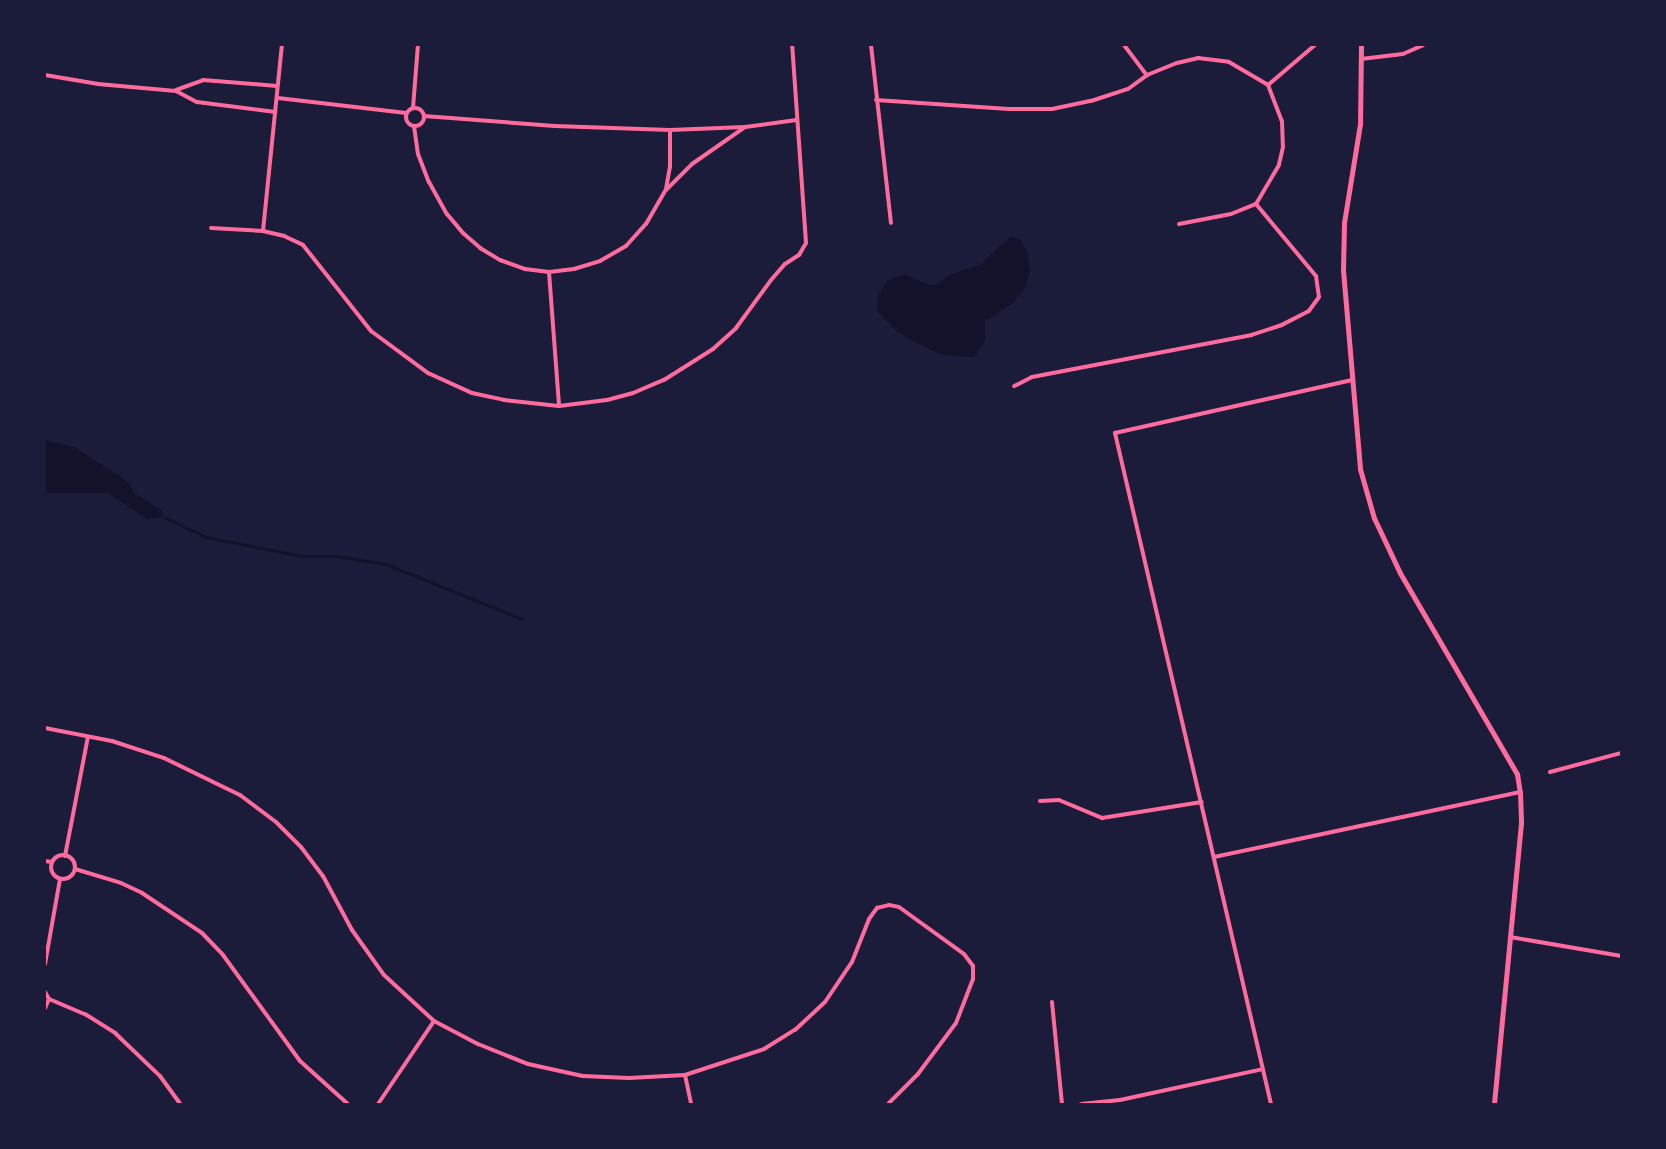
<!DOCTYPE html>
<html>
<head>
<meta charset="utf-8">
<style>
  body { margin:0 }
  #map { position:relative; width:1666px; height:1149px; overflow:hidden; background:#1b1b3a; font-family:"Nunito Sans",sans-serif }
  div>[style] { position:absolute }
  .water>* { inset:0; background:#12122b }
  .stream>* { height:3px; margin:-1.5px; padding:0 1.5px; transform-origin:1.5px; border-radius:1.5px; background:#12122b }
  .minor>* { height:4px; margin:-2px; padding:0 2px; transform-origin:2px; border-radius:2px; background:#ff6b9d }
  .minor>.ring { margin:-2px; padding:0; box-sizing:content-box; background:none; border:4px solid #ff6b9d; border-radius:50% }
  .tertiary>* { height:5px; margin:-2.5px; padding:0 2.5px; transform-origin:2.5px; border-radius:2.5px; background:#ff6b9d }
  span { translate:-50% -50%; white-space:nowrap; text-align:center; line-height:1.15; -webkit-text-stroke:5px #1b1b3a; paint-order:stroke }
  .frame { position:absolute; inset:0; border:46px solid #1b1b3a; pointer-events:none }
</style>
</head>
<body>
<div id="map">
  <div class="water">
    <div style="clip-path:polygon(1010px 237px,1020px 239px,1027px 252px,1030px 271px,1025px 288px,1013px 303px,985px 321px,985px 341px,974px 357px,942px 355px,919px 344px,898px 332px,877px 311px,878px 295px,888px 280px,905px 274px,931px 286px,939px 283px,949px 275px,980px 265px)"></div>
    <div style="clip-path:polygon(45px 440px,76px 448px,120px 476px,130px 484px,134px 493px,161px 510px,164px 517px,147px 519px,108px 493px,45px 493px)"></div>
  </div>
  <div class="stream">
    <div style="left:164px;top:517px;width:47px;rotate:25.5deg"></div>
    <div style="left:206px;top:537px;width:98px;rotate:11.2deg"></div>
    <div style="left:302px;top:556px;width:34px"></div>
    <div style="left:336px;top:556px;width:51px;rotate:9.1deg"></div>
    <div style="left:386px;top:564px;width:147px;rotate:22deg"></div>
  </div>
  <div class="minor">
    <div style="left:871px;top:45px;width:179px;rotate:83.6deg"></div>
    <div style="left:1124px;top:45px;width:38px;rotate:53deg"></div>
    <div style="left:1361px;top:59px;width:42px;rotate:-6.8deg"></div>
    <div style="left:1403px;top:54px;width:22px;rotate:-24deg"></div>
    <div style="left:45px;top:75px;width:54px;rotate:9.6deg"></div>
    <div style="left:98px;top:84px;width:78px;rotate:5.1deg"></div>
    <div style="left:176px;top:91px;width:24px;rotate:28deg"></div>
    <div style="left:197px;top:102px;width:79px;rotate:7.3deg"></div>
    <div style="left:1268px;top:85px;width:62px;rotate:-40.4deg"></div>
    <div style="left:176px;top:90px;width:29px;rotate:-20deg"></div>
    <div style="left:203px;top:80px;width:74px;rotate:4.6deg"></div>
    <div style="left:278px;top:98px;width:129px;rotate:6.7deg"></div>
    <div style="left:876px;top:100px;width:133px;rotate:3.9deg"></div>
    <div style="left:1009px;top:109px;width:43px"></div>
    <div style="left:1052px;top:109px;width:40px;rotate:-12deg"></div>
    <div style="left:1091px;top:101px;width:39px;rotate:-18deg"></div>
    <div style="left:1128px;top:89px;width:24px;rotate:-36deg"></div>
    <div style="left:1147px;top:75px;width:32px;rotate:-22deg"></div>
    <div style="left:1177px;top:63px;width:22px;rotate:-13deg"></div>
    <div style="left:1198px;top:58px;width:31px;rotate:7deg"></div>
    <div style="left:1229px;top:62px;width:45px;rotate:30.5deg"></div>
    <div style="left:1268px;top:85px;width:39px;rotate:69deg"></div>
    <div style="left:1282px;top:121px;width:26px;rotate:88deg"></div>
    <div style="left:1283px;top:147px;width:18px;rotate:103deg"></div>
    <div style="left:1279px;top:165px;width:45px;rotate:120.5deg"></div>
    <div style="left:1256px;top:204px;width:94px;rotate:50.2deg"></div>
    <div style="left:1316px;top:276px;width:21px;rotate:82deg"></div>
    <div style="left:1319px;top:297px;width:17px;rotate:126deg"></div>
    <div style="left:1309px;top:311px;width:30px;rotate:153deg"></div>
    <div style="left:1282px;top:325px;width:32px;rotate:162deg"></div>
    <div style="left:1252px;top:335px;width:224px;rotate:169.2deg"></div>
    <div style="left:1032px;top:377px;width:20px;rotate:153deg"></div>
    <div class="ring" style="left:406px;top:108px;width:14px;height:14px"></div>
    <div style="left:413px;top:108px;width:63px;rotate:-85.5deg"></div>
    <div style="left:424px;top:116px;width:131px;rotate:4.4deg"></div>
    <div style="left:555px;top:126px;width:115px;rotate:2deg"></div>
    <div style="left:670px;top:130px;width:75px;rotate:-2.3deg"></div>
    <div style="left:745px;top:127px;width:52px;rotate:-7.7deg"></div>
    <div style="left:414px;top:126px;width:28px;rotate:82deg"></div>
    <div style="left:418px;top:154px;width:30px;rotate:69deg"></div>
    <div style="left:429px;top:182px;width:37px;rotate:61deg"></div>
    <div style="left:447px;top:214px;width:25px;rotate:50deg"></div>
    <div style="left:463px;top:233px;width:23px;rotate:41deg"></div>
    <div style="left:480px;top:248px;width:23px;rotate:31deg"></div>
    <div style="left:500px;top:260px;width:27px;rotate:20deg"></div>
    <div style="left:525px;top:269px;width:24px;rotate:7deg"></div>
    <div style="left:549px;top:272px;width:25px;rotate:-7deg"></div>
    <div style="left:574px;top:269px;width:27px;rotate:-17deg"></div>
    <div style="left:600px;top:261px;width:30px;rotate:-30deg"></div>
    <div style="left:626px;top:246px;width:30px;rotate:-48deg"></div>
    <div style="left:646px;top:224px;width:39px;rotate:-60deg"></div>
    <div style="left:666px;top:190px;width:37px;rotate:-45deg"></div>
    <div style="left:692px;top:164px;width:65px;rotate:-34.9deg"></div>
    <div style="left:666px;top:189px;width:22px;rotate:-80deg"></div>
    <div style="left:670px;top:167px;width:37px;rotate:-90deg"></div>
    <div style="left:1179px;top:224px;width:53px;rotate:-10.9deg"></div>
    <div style="left:1231px;top:214px;width:27px;rotate:-22deg"></div>
    <div style="left:211px;top:228px;width:52px;rotate:3.3deg"></div>
    <div style="left:263px;top:231px;width:22px;rotate:13deg"></div>
    <div style="left:284px;top:236px;width:21px;rotate:25deg"></div>
    <div style="left:303px;top:245px;width:110px;rotate:51.7deg"></div>
    <div style="left:371px;top:331px;width:71px;rotate:36.4deg"></div>
    <div style="left:428px;top:373px;width:48px;rotate:24.4deg"></div>
    <div style="left:472px;top:393px;width:33px;rotate:12deg"></div>
    <div style="left:504px;top:400px;width:55px;rotate:6.2deg"></div>
    <div style="left:559px;top:406px;width:48px;rotate:-7.1deg"></div>
    <div style="left:607px;top:400px;width:27px;rotate:-15deg"></div>
    <div style="left:633px;top:393px;width:34px;rotate:-23deg"></div>
    <div style="left:664px;top:380px;width:58px;rotate:-32.3deg"></div>
    <div style="left:713px;top:349px;width:31px;rotate:-42deg"></div>
    <div style="left:736px;top:328px;width:59px;rotate:-53.9deg"></div>
    <div style="left:771px;top:280px;width:21px;rotate:-49deg"></div>
    <div style="left:785px;top:264px;width:17px;rotate:-33deg"></div>
    <div style="left:799px;top:255px;width:14px;rotate:-60deg"></div>
    <div style="left:806px;top:243px;width:198px;rotate:-94deg"></div>
    <div style="left:263px;top:231px;width:187px;rotate:-84.2deg"></div>
    <div style="left:549px;top:272px;width:134px;rotate:85.7deg"></div>
    <div style="left:45px;top:728px;width:68px;rotate:11deg"></div>
    <div style="left:112px;top:741px;width:55px;rotate:18.1deg"></div>
    <div style="left:164px;top:758px;width:85px;rotate:26deg"></div>
    <div style="left:240px;top:795px;width:45px;rotate:36.9deg"></div>
    <div style="left:276px;top:822px;width:35px;rotate:45deg"></div>
    <div style="left:301px;top:847px;width:36px;rotate:53deg"></div>
    <div style="left:323px;top:876px;width:61px;rotate:61.8deg"></div>
    <div style="left:352px;top:930px;width:55px;rotate:54.6deg"></div>
    <div style="left:384px;top:975px;width:68px;rotate:42.6deg"></div>
    <div style="left:434px;top:1021px;width:50px;rotate:27.6deg"></div>
    <div style="left:478px;top:1044px;width:54px;rotate:21.8deg"></div>
    <div style="left:528px;top:1064px;width:56px;rotate:12.3deg"></div>
    <div style="left:583px;top:1076px;width:46px;rotate:2.5deg"></div>
    <div style="left:629px;top:1078px;width:56px;rotate:-3.1deg"></div>
    <div style="left:685px;top:1075px;width:83px;rotate:-18.2deg"></div>
    <div style="left:764px;top:1049px;width:36px;rotate:-32deg"></div>
    <div style="left:795px;top:1030px;width:41px;rotate:-43deg"></div>
    <div style="left:825px;top:1002px;width:48px;rotate:-56deg"></div>
    <div style="left:852px;top:962px;width:46px;rotate:-68.4deg"></div>
    <div style="left:869px;top:919px;width:14px;rotate:-54deg"></div>
    <div style="left:877px;top:908px;width:12px;rotate:-14deg"></div>
    <div style="left:889px;top:905px;width:10px;rotate:11deg"></div>
    <div style="left:899px;top:907px;width:80px;rotate:35.9deg"></div>
    <div style="left:964px;top:954px;width:15px;rotate:53deg"></div>
    <div style="left:973px;top:966px;width:13px;rotate:90deg"></div>
    <div style="left:973px;top:979px;width:47px;rotate:111.1deg"></div>
    <div style="left:956px;top:1023px;width:64px;rotate:126.7deg"></div>
    <div style="left:918px;top:1074px;width:42px;rotate:135deg"></div>
    <div style="left:1550px;top:772px;width:73px;rotate:-15deg"></div>
    <div style="left:1040px;top:801px;width:19px;rotate:-3deg"></div>
    <div style="left:1059px;top:800px;width:47px;rotate:22.7deg"></div>
    <div style="left:1102px;top:818px;width:101px;rotate:-9.1deg"></div>
    <div class="ring" style="left:51px;top:855px;width:20px;height:20px"></div>
    <div style="left:65px;top:856px;width:121px;rotate:-79.1deg"></div>
    <div style="left:1214px;top:857px;width:313px;rotate:-12deg"></div>
    <div style="left:45px;top:861px;width:7px;rotate:8deg"></div>
    <div style="left:75px;top:869px;width:48px;rotate:16.9deg"></div>
    <div style="left:121px;top:883px;width:23px;rotate:25deg"></div>
    <div style="left:142px;top:893px;width:72px;rotate:33.7deg"></div>
    <div style="left:202px;top:933px;width:30px;rotate:46deg"></div>
    <div style="left:223px;top:955px;width:131px;rotate:54deg"></div>
    <div style="left:300px;top:1061px;width:64px;rotate:41.9deg"></div>
    <div style="left:1510px;top:937px;width:113px;rotate:9.7deg"></div>
    <div style="left:45px;top:964px;width:86px;rotate:-80deg"></div>
    <div style="left:45px;top:992px;width:8px;rotate:60deg"></div>
    <div style="left:49px;top:999px;width:10px;rotate:114deg"></div>
    <div style="left:49px;top:999px;width:39px;rotate:23deg"></div>
    <div style="left:85px;top:1014px;width:36px;rotate:32deg"></div>
    <div style="left:115px;top:1033px;width:62px;rotate:43.7deg"></div>
    <div style="left:160px;top:1076px;width:34px;rotate:54deg"></div>
    <div style="left:1052px;top:1002px;width:102px;rotate:84.4deg"></div>
    <div style="left:685px;top:1075px;width:30px;rotate:78deg"></div>
    <div style="left:378px;top:1104px;width:100px;rotate:-56deg"></div>
    <div style="left:1081px;top:1104px;width:39px;rotate:-6deg"></div>
    <div style="left:1120px;top:1100px;width:146px;rotate:-12.2deg"></div>
    <div style="left:1271px;top:1104px;width:689px;rotate:-103.09deg"></div>
    <div style="left:1115px;top:433px;width:243px;rotate:-12.6deg"></div>
  </div>
  <div class="tertiary">
    <div style="left:1361px;top:45px;width:79px;rotate:90.7deg"></div>
    <div style="left:1360px;top:124px;width:100px;rotate:99.2deg"></div>
    <div style="left:1344px;top:223px;width:47px;rotate:91.2deg"></div>
    <div style="left:1343px;top:270px;width:200px;rotate:85.1deg"></div>
    <div style="left:1360px;top:469px;width:51px;rotate:74.1deg"></div>
    <div style="left:1374px;top:518px;width:61px;rotate:64.7deg"></div>
    <div style="left:1400px;top:573px;width:233px;rotate:59.8deg"></div>
    <div style="left:1517px;top:774px;width:18px;rotate:81deg"></div>
    <div style="left:1520px;top:792px;width:31px;rotate:88deg"></div>
    <div style="left:1521px;top:823px;width:282px;rotate:95.5deg"></div>
  </div>
  <div class="frame"></div>
</div>
</body>
</html>
